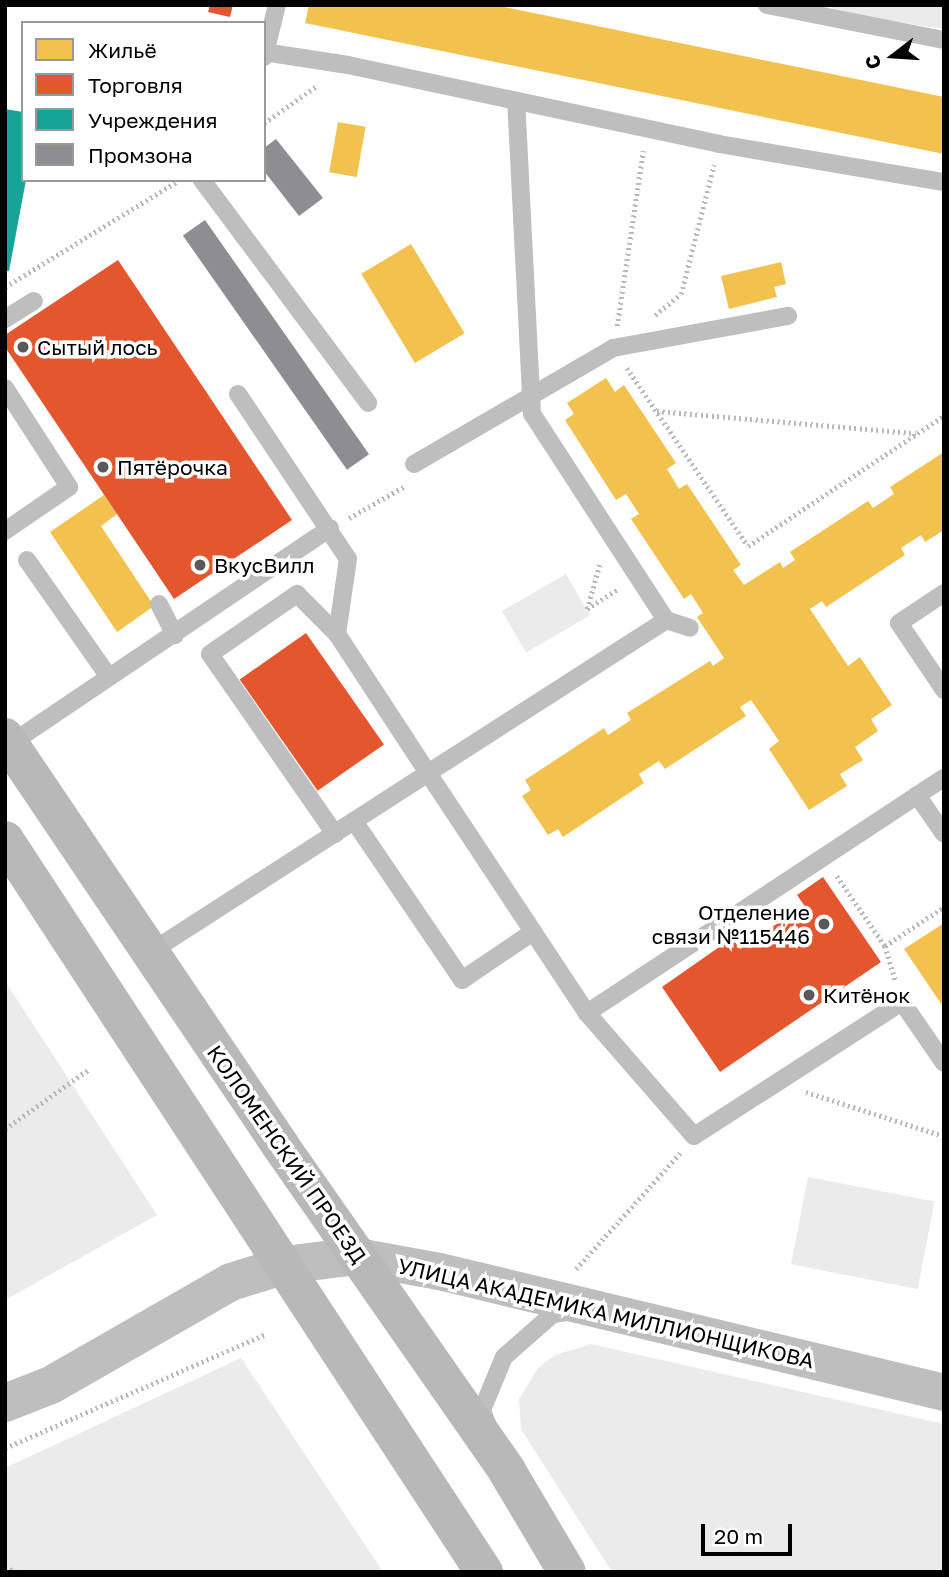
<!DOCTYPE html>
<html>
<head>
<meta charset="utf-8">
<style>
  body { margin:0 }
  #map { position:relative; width:949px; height:1577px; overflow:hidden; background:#fff; font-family:"Golos Text",sans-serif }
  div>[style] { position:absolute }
  .green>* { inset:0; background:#ebebeb; transform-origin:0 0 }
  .homes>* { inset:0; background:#f2c14e; transform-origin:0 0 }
  .shops>* { inset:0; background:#e4572e; transform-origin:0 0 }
  .public>* { inset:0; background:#17a398 }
  .industry>* { inset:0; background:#8d8d92; transform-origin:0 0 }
  .path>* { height:4.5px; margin-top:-2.25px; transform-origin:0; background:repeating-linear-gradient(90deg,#b9b9b9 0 2px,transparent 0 5.5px) }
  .service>* { height:18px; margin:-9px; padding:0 9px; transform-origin:9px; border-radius:9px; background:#bebebe }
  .minor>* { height:37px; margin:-18.5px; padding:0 18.5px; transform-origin:18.5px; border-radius:18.5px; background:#bebebe }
  .tertiary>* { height:38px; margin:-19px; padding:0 19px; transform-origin:19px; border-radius:19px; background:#bebebe }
  .secondary>* { height:38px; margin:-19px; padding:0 19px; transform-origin:19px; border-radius:19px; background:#b8b8b8 }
  .dots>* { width:19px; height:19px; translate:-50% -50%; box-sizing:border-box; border:4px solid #fff; border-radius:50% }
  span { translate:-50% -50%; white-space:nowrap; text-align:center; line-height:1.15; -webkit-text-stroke:7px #fff; paint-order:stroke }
  .poi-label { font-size:21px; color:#000 }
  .left { translate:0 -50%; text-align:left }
  .right { translate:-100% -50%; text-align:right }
  .street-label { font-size:21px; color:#000 }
  .frame { position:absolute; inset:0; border:7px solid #000; pointer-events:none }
  .legend { position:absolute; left:21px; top:21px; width:245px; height:161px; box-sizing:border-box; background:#fff; border:2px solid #999; margin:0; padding:9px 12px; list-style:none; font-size:21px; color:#000 }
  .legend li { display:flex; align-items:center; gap:14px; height:35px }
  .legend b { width:35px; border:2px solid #999 }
  .north { position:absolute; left:858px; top:21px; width:70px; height:70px; -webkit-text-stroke:5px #fff; paint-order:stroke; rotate:253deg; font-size:19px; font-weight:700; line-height:28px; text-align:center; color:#000 }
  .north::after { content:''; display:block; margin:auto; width:24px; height:32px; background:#000; clip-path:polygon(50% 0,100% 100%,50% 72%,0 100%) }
  .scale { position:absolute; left:701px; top:1524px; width:91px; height:32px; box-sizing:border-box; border:4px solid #000; border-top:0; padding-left:9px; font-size:21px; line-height:24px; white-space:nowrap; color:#000; -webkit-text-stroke:5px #fff; paint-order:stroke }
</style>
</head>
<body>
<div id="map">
  <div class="green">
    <div style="clip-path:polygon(829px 5px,944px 5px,944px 29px,838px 13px)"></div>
    <div style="left:566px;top:574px;width:48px;height:74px;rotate:60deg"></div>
    <div style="clip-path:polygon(5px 981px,157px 1215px,5px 1300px)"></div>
    <div style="left:808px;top:1177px;width:129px;height:89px;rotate:11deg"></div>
    <div style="clip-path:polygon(591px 1344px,944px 1424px,944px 1572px,612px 1572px,521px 1429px,519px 1399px,538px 1368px,555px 1355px)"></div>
    <div style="clip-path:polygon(241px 1358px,383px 1572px,5px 1572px,5px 1468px)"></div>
  </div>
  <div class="homes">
    <div style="clip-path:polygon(309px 5px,494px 5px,944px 97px,944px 154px,305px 23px)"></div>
    <div style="left:338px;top:122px;width:28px;height:51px;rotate:10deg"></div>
    <div style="left:411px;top:244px;width:104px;height:58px;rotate:59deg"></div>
    <div style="clip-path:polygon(781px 262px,786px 284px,774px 287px,777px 297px,729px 309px,721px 276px)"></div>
    <div style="clip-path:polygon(606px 378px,615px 392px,624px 385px,676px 463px,667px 469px,679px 489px,687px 484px,741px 565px,733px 570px,744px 585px,780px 562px,783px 568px,795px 560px,790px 552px,868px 501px,873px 508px,894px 494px,890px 487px,944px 452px,944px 530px,925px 542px,921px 535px,901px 548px,905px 555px,826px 607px,822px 601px,810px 609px,848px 666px,860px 657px,892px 705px,871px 719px,878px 731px,855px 747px,863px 760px,840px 774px,847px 786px,809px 810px,769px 749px,779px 741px,751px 700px,740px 707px,746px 716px,665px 769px,659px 761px,639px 774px,644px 783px,563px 837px,558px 829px,548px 835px,522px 796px,531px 790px,525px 780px,604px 728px,608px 735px,631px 720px,627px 713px,710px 661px,713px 666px,724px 658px,697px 617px,703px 613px,691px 594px,684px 599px,631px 519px,639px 514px,626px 494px,616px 500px,565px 420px,574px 414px,567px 403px)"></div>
    <div style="clip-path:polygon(104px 495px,117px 514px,101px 526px,154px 606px,117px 632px,50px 532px)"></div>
    <div style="clip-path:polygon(944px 923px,944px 1008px,904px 949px)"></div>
  </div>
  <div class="shops">
    <div style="clip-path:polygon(210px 5px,233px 5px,230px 17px,208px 12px)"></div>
    <div style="clip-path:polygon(118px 260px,292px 520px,174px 599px,5px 347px,5px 335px)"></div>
    <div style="left:306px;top:633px;width:136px;height:81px;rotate:55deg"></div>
    <div style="clip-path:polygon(823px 877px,881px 962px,720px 1072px,662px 987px,732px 938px,740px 949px,804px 905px,797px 895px)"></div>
  </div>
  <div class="public">
    <div style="clip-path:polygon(5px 109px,23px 112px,26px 180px,9px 271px,5px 271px)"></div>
  </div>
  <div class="industry">
    <div style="clip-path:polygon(276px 139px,323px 198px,299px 216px,264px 171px,264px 148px)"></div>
    <div style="left:205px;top:220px;width:286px;height:27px;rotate:55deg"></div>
  </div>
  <div class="path">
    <div style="left:264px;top:123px;width:66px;rotate:-35.1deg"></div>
    <div style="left:5px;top:287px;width:203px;rotate:-31.5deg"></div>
    <div style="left:655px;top:315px;width:33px;rotate:-39deg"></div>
    <div style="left:681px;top:294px;width:133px;rotate:-75.7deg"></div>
    <div style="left:617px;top:326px;width:177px;rotate:-81.5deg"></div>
    <div style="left:627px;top:368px;width:215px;rotate:55.8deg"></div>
    <div style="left:748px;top:546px;width:235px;rotate:-33.6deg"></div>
    <div style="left:657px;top:411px;width:260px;rotate:4.9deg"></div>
    <div style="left:349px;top:518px;width:64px;rotate:-29.7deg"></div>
    <div style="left:587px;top:609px;width:48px;rotate:-74.2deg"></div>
    <div style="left:587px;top:609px;width:38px;rotate:-33deg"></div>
    <div style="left:837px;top:876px;width:85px;rotate:55.6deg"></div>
    <div style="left:885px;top:946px;width:37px;rotate:73deg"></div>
    <div style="left:885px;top:946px;width:71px;rotate:-33.5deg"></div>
    <div style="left:806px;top:1092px;width:145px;rotate:17.7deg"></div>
    <div style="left:5px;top:1129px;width:103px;rotate:-35.5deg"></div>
    <div style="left:576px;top:1269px;width:156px;rotate:-48.1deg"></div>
    <div style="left:5px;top:1448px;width:285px;rotate:-23.6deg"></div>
    <div style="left:5px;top:1567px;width:13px;rotate:23deg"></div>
  </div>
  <div class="service">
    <div style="left:767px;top:5px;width:180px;rotate:11.2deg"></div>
    <div style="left:264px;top:52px;width:85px;rotate:8.8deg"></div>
    <div style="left:348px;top:65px;width:379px;rotate:12deg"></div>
    <div style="left:719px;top:144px;width:228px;rotate:9.6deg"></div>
    <div style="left:264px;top:57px;width:54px;rotate:-76deg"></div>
    <div style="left:202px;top:180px;width:278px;rotate:53.3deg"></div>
    <div style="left:5px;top:319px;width:34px;rotate:-32deg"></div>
    <div style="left:5px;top:388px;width:118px;rotate:57.1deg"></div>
    <div style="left:69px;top:487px;width:78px;rotate:145.5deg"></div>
    <div style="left:238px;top:394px;width:198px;rotate:56.3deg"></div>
    <div style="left:348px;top:559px;width:76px;rotate:98.3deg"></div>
    <div style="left:414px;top:464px;width:230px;rotate:-30.2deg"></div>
    <div style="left:613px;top:348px;width:178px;rotate:-10.4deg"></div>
    <div style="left:27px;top:560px;width:143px;rotate:55deg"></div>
    <div style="left:944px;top:593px;width:54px;rotate:146.3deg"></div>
    <div style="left:899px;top:623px;width:81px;rotate:56.1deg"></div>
    <div style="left:159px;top:604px;width:35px;rotate:63deg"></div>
    <div style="left:666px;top:620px;width:25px;rotate:18deg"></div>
    <div style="left:10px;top:744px;width:386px;rotate:-34deg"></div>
    <div style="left:917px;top:795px;width:47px;rotate:55.3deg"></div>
    <div style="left:354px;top:821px;width:192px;rotate:55.8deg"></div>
    <div style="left:462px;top:980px;width:86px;rotate:-34.1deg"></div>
    <div style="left:335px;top:834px;width:219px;rotate:-124.8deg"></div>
    <div style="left:210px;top:654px;width:106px;rotate:-34.6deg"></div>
    <div style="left:297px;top:594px;width:57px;rotate:45deg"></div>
    <div style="left:337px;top:634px;width:166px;rotate:56.8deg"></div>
    <div style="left:428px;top:773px;width:283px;rotate:-32.7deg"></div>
    <div style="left:666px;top:620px;width:246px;rotate:-123deg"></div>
    <div style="left:532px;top:414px;width:311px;rotate:-92.9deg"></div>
    <div style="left:149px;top:953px;width:332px;rotate:-32.8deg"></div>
    <div style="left:428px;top:773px;width:288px;rotate:56.5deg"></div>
    <div style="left:587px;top:1013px;width:163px;rotate:49deg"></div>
    <div style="left:694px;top:1136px;width:247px;rotate:-32.8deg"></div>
    <div style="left:902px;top:1002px;width:74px;rotate:55.5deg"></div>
    <div style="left:587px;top:1013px;width:427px;rotate:-33.4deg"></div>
    <div style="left:488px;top:1426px;width:17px;rotate:-111deg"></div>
    <div style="left:482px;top:1410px;width:57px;rotate:-67.5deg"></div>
    <div style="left:504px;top:1357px;width:65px;rotate:-41.3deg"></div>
    <div style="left:553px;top:1314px;width:21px;rotate:-8deg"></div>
  </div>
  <div class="minor">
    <div style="left:357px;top:1256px;width:83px;rotate:10.4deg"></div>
    <div style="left:439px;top:1271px;width:519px;rotate:13.47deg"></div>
  </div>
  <div class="tertiary">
    <div style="left:5px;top:1403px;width:49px;rotate:-21.4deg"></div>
    <div style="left:51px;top:1385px;width:207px;rotate:-29.8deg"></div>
    <div style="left:231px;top:1282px;width:57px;rotate:-17.5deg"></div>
    <div style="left:285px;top:1265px;width:73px;rotate:-7.1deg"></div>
  </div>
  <div class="secondary">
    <div style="left:5px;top:737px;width:492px;rotate:56deg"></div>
    <div style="left:280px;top:1145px;width:397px;rotate:55.1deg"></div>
    <div style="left:507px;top:1471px;width:117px;rotate:59.3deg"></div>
    <div style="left:5px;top:840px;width:875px;rotate:56.8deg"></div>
  </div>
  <div class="dots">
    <div style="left:23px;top:347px;background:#595959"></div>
    <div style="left:103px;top:467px;background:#595959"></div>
    <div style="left:200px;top:565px;background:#595959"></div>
    <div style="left:824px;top:924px;background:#595959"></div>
    <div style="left:809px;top:995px;background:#595959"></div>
  </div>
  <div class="poi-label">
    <span class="left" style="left:37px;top:347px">Сытый лось</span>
    <span class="left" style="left:117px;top:467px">Пятёрочка</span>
    <span class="left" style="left:214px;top:565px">ВкусВилл</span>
    <span class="right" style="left:810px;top:924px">Отделение<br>связи №115446</span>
    <span class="left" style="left:823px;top:995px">Китёнок</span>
  </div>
  <div class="street-label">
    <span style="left:287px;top:1154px;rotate:55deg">КОЛОМЕНСКИЙ ПРОЕЗД</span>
    <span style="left:606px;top:1313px;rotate:13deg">УЛИЦА АКАДЕМИКА МИЛЛИОНЩИКОВА</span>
  </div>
  <div class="frame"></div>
  <ul class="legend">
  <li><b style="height:19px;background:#f2c14e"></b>Жильё</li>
  <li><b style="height:19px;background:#e4572e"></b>Торговля</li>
  <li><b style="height:19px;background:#17a398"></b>Учреждения</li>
  <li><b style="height:19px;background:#8d8d92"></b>Промзона</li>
  </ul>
  <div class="north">С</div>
  <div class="scale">20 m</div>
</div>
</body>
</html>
